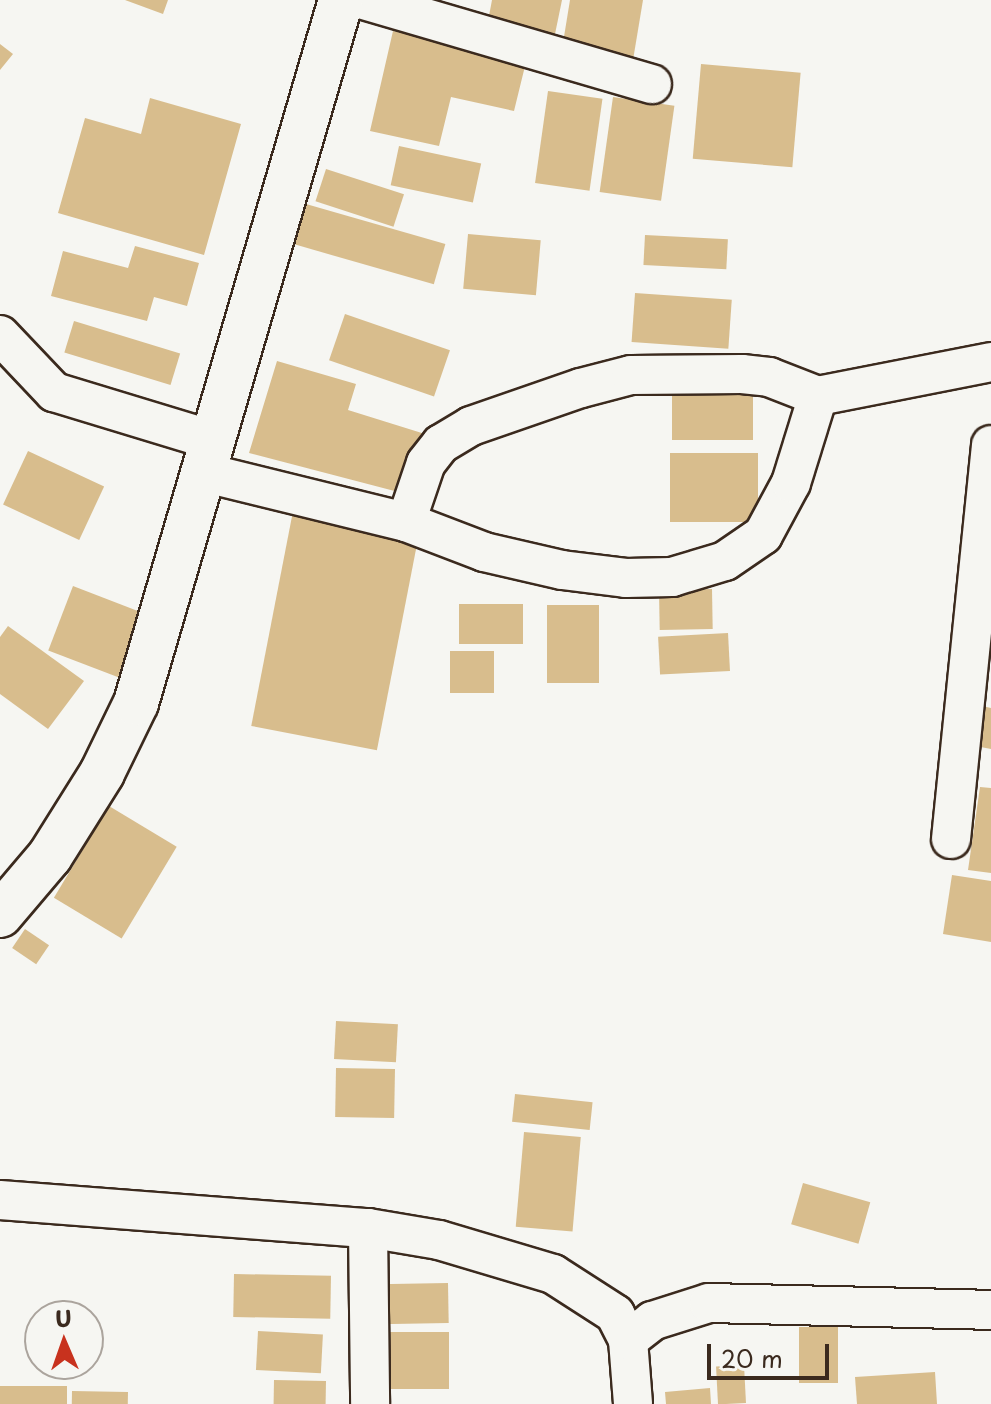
<!DOCTYPE html>
<html>
<head>
<meta charset="utf-8">
<style>
  body { margin:0 }
  #map { position:relative; width:991px; height:1404px; overflow:hidden; background:#f6f6f2; font-family:"Playpen Sans",sans-serif }
  div>[style] { position:absolute }
  .building>* { inset:0; background:#d8bd8d; transform-origin:0 0 }
  .roads { filter:drop-shadow(2px 0 #3b2a1e) drop-shadow(-2px 0 #3b2a1e) drop-shadow(0 2px #3b2a1e) drop-shadow(0 -2px #3b2a1e) }
  .minor>* { height:38px; margin:-19px; padding:0 19px; transform-origin:19px; border-radius:19px; background:#f6f6f2 }
  .tertiary>* { height:44px; margin:-22px; padding:0 22px; transform-origin:22px; border-radius:22px; background:#f6f6f2 }
  span { translate:-50% -50%; white-space:nowrap; text-align:center; line-height:1.15; -webkit-text-stroke:6px #f6f6f2; paint-order:stroke }
  .north { position:absolute; left:24px; top:1300px; width:80px; height:80px; box-sizing:border-box; background:#f6f6f2; border:2px solid #aba49d; border-radius:50%; rotate:358deg; font-size:22px; font-weight:700; line-height:32px; text-align:center; color:#3b2a1e }
  .north::after { content:''; display:block; margin:auto; width:28px; height:36px; background:#c8321e; clip-path:polygon(50% 0,100% 100%,50% 72%,0 100%) }
  .scale { position:absolute; left:707px; top:1344px; width:122px; height:36px; box-sizing:border-box; border:4px solid #3b2a1e; border-top:0; padding-left:10px; font-size:24px; line-height:28px; white-space:nowrap; color:#3b2a1e; -webkit-text-stroke:6px #f6f6f2; paint-order:stroke }
</style>
</head>
<body>
<div id="map">
  <div class="building">
    <div style="clip-path:polygon(125px 0,168px 0,163px 14px)"></div>
    <div style="clip-path:polygon(492px 0,562px 0,555px 34px,488px 21px)"></div>
    <div style="clip-path:polygon(570px 0,643px 0,633px 60px,562px 49px)"></div>
    <div style="clip-path:polygon(393px 31px,526px 62px,514px 111px,451px 97px,439px 146px,370px 131px)"></div>
    <div style="clip-path:polygon(0 44px,13px 54px,0 70px)"></div>
    <div style="left:701px;top:64px;width:100px;height:95px;rotate:5deg"></div>
    <div style="left:548px;top:91px;width:55px;height:93px;rotate:8deg"></div>
    <div style="left:613px;top:97px;width:62px;height:96px;rotate:8deg"></div>
    <div style="clip-path:polygon(150px 98px,241px 124px,204px 255px,58px 213px,85px 118px,141px 134px)"></div>
    <div style="left:399px;top:146px;width:84px;height:40px;rotate:12deg"></div>
    <div style="left:326px;top:169px;width:82px;height:34px;rotate:18deg"></div>
    <div style="left:306px;top:204px;width:145px;height:42px;rotate:16deg"></div>
    <div style="left:468px;top:234px;width:73px;height:55px;rotate:5deg"></div>
    <div style="left:645px;top:235px;width:83px;height:30px;rotate:3deg"></div>
    <div style="clip-path:polygon(135px 246px,199px 263px,187px 306px,154px 297px,147px 321px,51px 296px,63px 251px,128px 268px)"></div>
    <div style="left:635px;top:293px;width:97px;height:49px;rotate:4deg"></div>
    <div style="left:345px;top:314px;width:111px;height:49px;rotate:19deg"></div>
    <div style="left:74px;top:321px;width:111px;height:33px;rotate:17deg"></div>
    <div style="clip-path:polygon(277px 361px,356px 384px,348px 410px,425px 434px,406px 494px,249px 453px)"></div>
    <div style="left:672px;top:375px;width:81px;height:65px"></div>
    <div style="left:28px;top:451px;width:84px;height:59px;rotate:25deg"></div>
    <div style="left:758px;top:453px;width:69px;height:88px;rotate:90deg"></div>
    <div style="left:294px;top:506px;width:128px;height:224px;rotate:11deg"></div>
    <div style="left:73px;top:586px;width:75px;height:69px;rotate:21deg"></div>
    <div style="left:712px;top:589px;width:40px;height:53px;rotate:89deg"></div>
    <div style="left:459px;top:604px;width:64px;height:40px"></div>
    <div style="left:547px;top:605px;width:52px;height:78px"></div>
    <div style="clip-path:polygon(8px 626px,84px 681px,48px 729px,0 694px,0 637px)"></div>
    <div style="left:728px;top:633px;width:38px;height:70px;rotate:87deg"></div>
    <div style="left:450px;top:651px;width:44px;height:42px"></div>
    <div style="clip-path:polygon(973px 704px,991px 708px,991px 749px,965px 744px)"></div>
    <div style="clip-path:polygon(980px 787px,991px 788px,991px 873px,968px 870px)"></div>
    <div style="left:109px;top:806px;width:79px;height:107px;rotate:31deg"></div>
    <div style="clip-path:polygon(952px 875px,991px 881px,991px 942px,943px 934px)"></div>
    <div style="left:25px;top:929px;width:29px;height:23px;rotate:34deg"></div>
    <div style="left:336px;top:1021px;width:62px;height:38px;rotate:3deg"></div>
    <div style="left:336px;top:1068px;width:59px;height:49px;rotate:1deg"></div>
    <div style="left:515px;top:1094px;width:78px;height:28px;rotate:6deg"></div>
    <div style="left:524px;top:1132px;width:57px;height:95px;rotate:5deg"></div>
    <div style="left:803px;top:1183px;width:70px;height:43px;rotate:16deg"></div>
    <div style="left:234px;top:1274px;width:97px;height:43px;rotate:1deg"></div>
    <div style="left:448px;top:1283px;width:40px;height:71px;rotate:89deg"></div>
    <div style="left:799px;top:1327px;width:39px;height:56px"></div>
    <div style="left:258px;top:1331px;width:65px;height:39px;rotate:3deg"></div>
    <div style="left:449px;top:1332px;width:57px;height:73px;rotate:90deg"></div>
    <div style="left:744px;top:1365px;width:38px;height:28px;rotate:87deg"></div>
    <div style="clip-path:polygon(935px 1372px,937px 1404px,857px 1404px,855px 1377px)"></div>
    <div style="left:274px;top:1380px;width:52px;height:24px;rotate:1deg"></div>
    <div style="left:0;top:1386px;width:67px;height:18px"></div>
    <div style="clip-path:polygon(710px 1388px,711px 1404px,666px 1404px,665px 1392px)"></div>
    <div style="left:72px;top:1391px;width:56px;height:13px;rotate:1deg"></div>
  </div>
  <div class="roads">
    <div class="minor">
      <div style="left:364px;top:0;width:300px;rotate:16.3deg"></div>
      <div style="left:0;top:335px;width:79px;rotate:46.5deg"></div>
      <div style="left:54px;top:392px;width:165px;rotate:16.9deg"></div>
      <div style="left:202px;top:472px;width:210px;rotate:13.8deg"></div>
      <div style="left:406px;top:522px;width:84px;rotate:21deg"></div>
      <div style="left:484px;top:552px;width:80px;rotate:13deg"></div>
      <div style="left:562px;top:570px;width:64px;rotate:7.1deg"></div>
      <div style="left:626px;top:578px;width:46px;rotate:-1.2deg"></div>
      <div style="left:672px;top:577px;width:55px;rotate:-16.8deg"></div>
      <div style="left:725px;top:561px;width:46px;rotate:-34.4deg"></div>
      <div style="left:763px;top:535px;width:59px;rotate:-61.7deg"></div>
      <div style="left:791px;top:483px;width:91px;rotate:-72.8deg"></div>
      <div style="left:818px;top:396px;width:176px;rotate:-11.1deg"></div>
      <div style="left:406px;top:522px;width:62px;rotate:-71.3deg"></div>
      <div style="left:426px;top:463px;width:24px;rotate:-52deg"></div>
      <div style="left:441px;top:444px;width:35px;rotate:-31deg"></div>
      <div style="left:471px;top:426px;width:116px;rotate:-19.1deg"></div>
      <div style="left:581px;top:388px;width:52px;rotate:-14.6deg"></div>
      <div style="left:631px;top:375px;width:111px;rotate:-0.5deg"></div>
      <div style="left:742px;top:374px;width:27px;rotate:6deg"></div>
      <div style="left:769px;top:377px;width:53px;rotate:21.2deg"></div>
      <div style="left:951px;top:839px;width:396px;rotate:-84.2deg"></div>
      <div style="left:0;top:1200px;width:369px;rotate:4.4deg"></div>
      <div style="left:368px;top:1228px;width:72px;rotate:9.6deg"></div>
      <div style="left:439px;top:1240px;width:119px;rotate:16.6deg"></div>
      <div style="left:553px;top:1274px;width:74px;rotate:32.8deg"></div>
      <div style="left:615px;top:1314px;width:29px;rotate:63deg"></div>
      <div style="left:628px;top:1340px;width:64px;rotate:85.5deg"></div>
      <div style="left:368px;top:1228px;width:176px;rotate:89.3deg"></div>
      <div style="left:628px;top:1340px;width:31px;rotate:-38deg"></div>
      <div style="left:652px;top:1321px;width:60px;rotate:-17.5deg"></div>
      <div style="left:709px;top:1303px;width:282px;rotate:1.4deg"></div>
    </div>
    <div class="tertiary">
      <div style="left:0;top:915px;width:77px;rotate:-49.7deg"></div>
      <div style="left:50px;top:856px;width:98px;rotate:-57.9deg"></div>
      <div style="left:102px;top:773px;width:78px;rotate:-64.1deg"></div>
      <div style="left:136px;top:703px;width:732px;rotate:-73.74deg"></div>
    </div>
  </div>
  <div class="north">U</div>
  <div class="scale">20 m</div>
</div>
</body>
</html>
